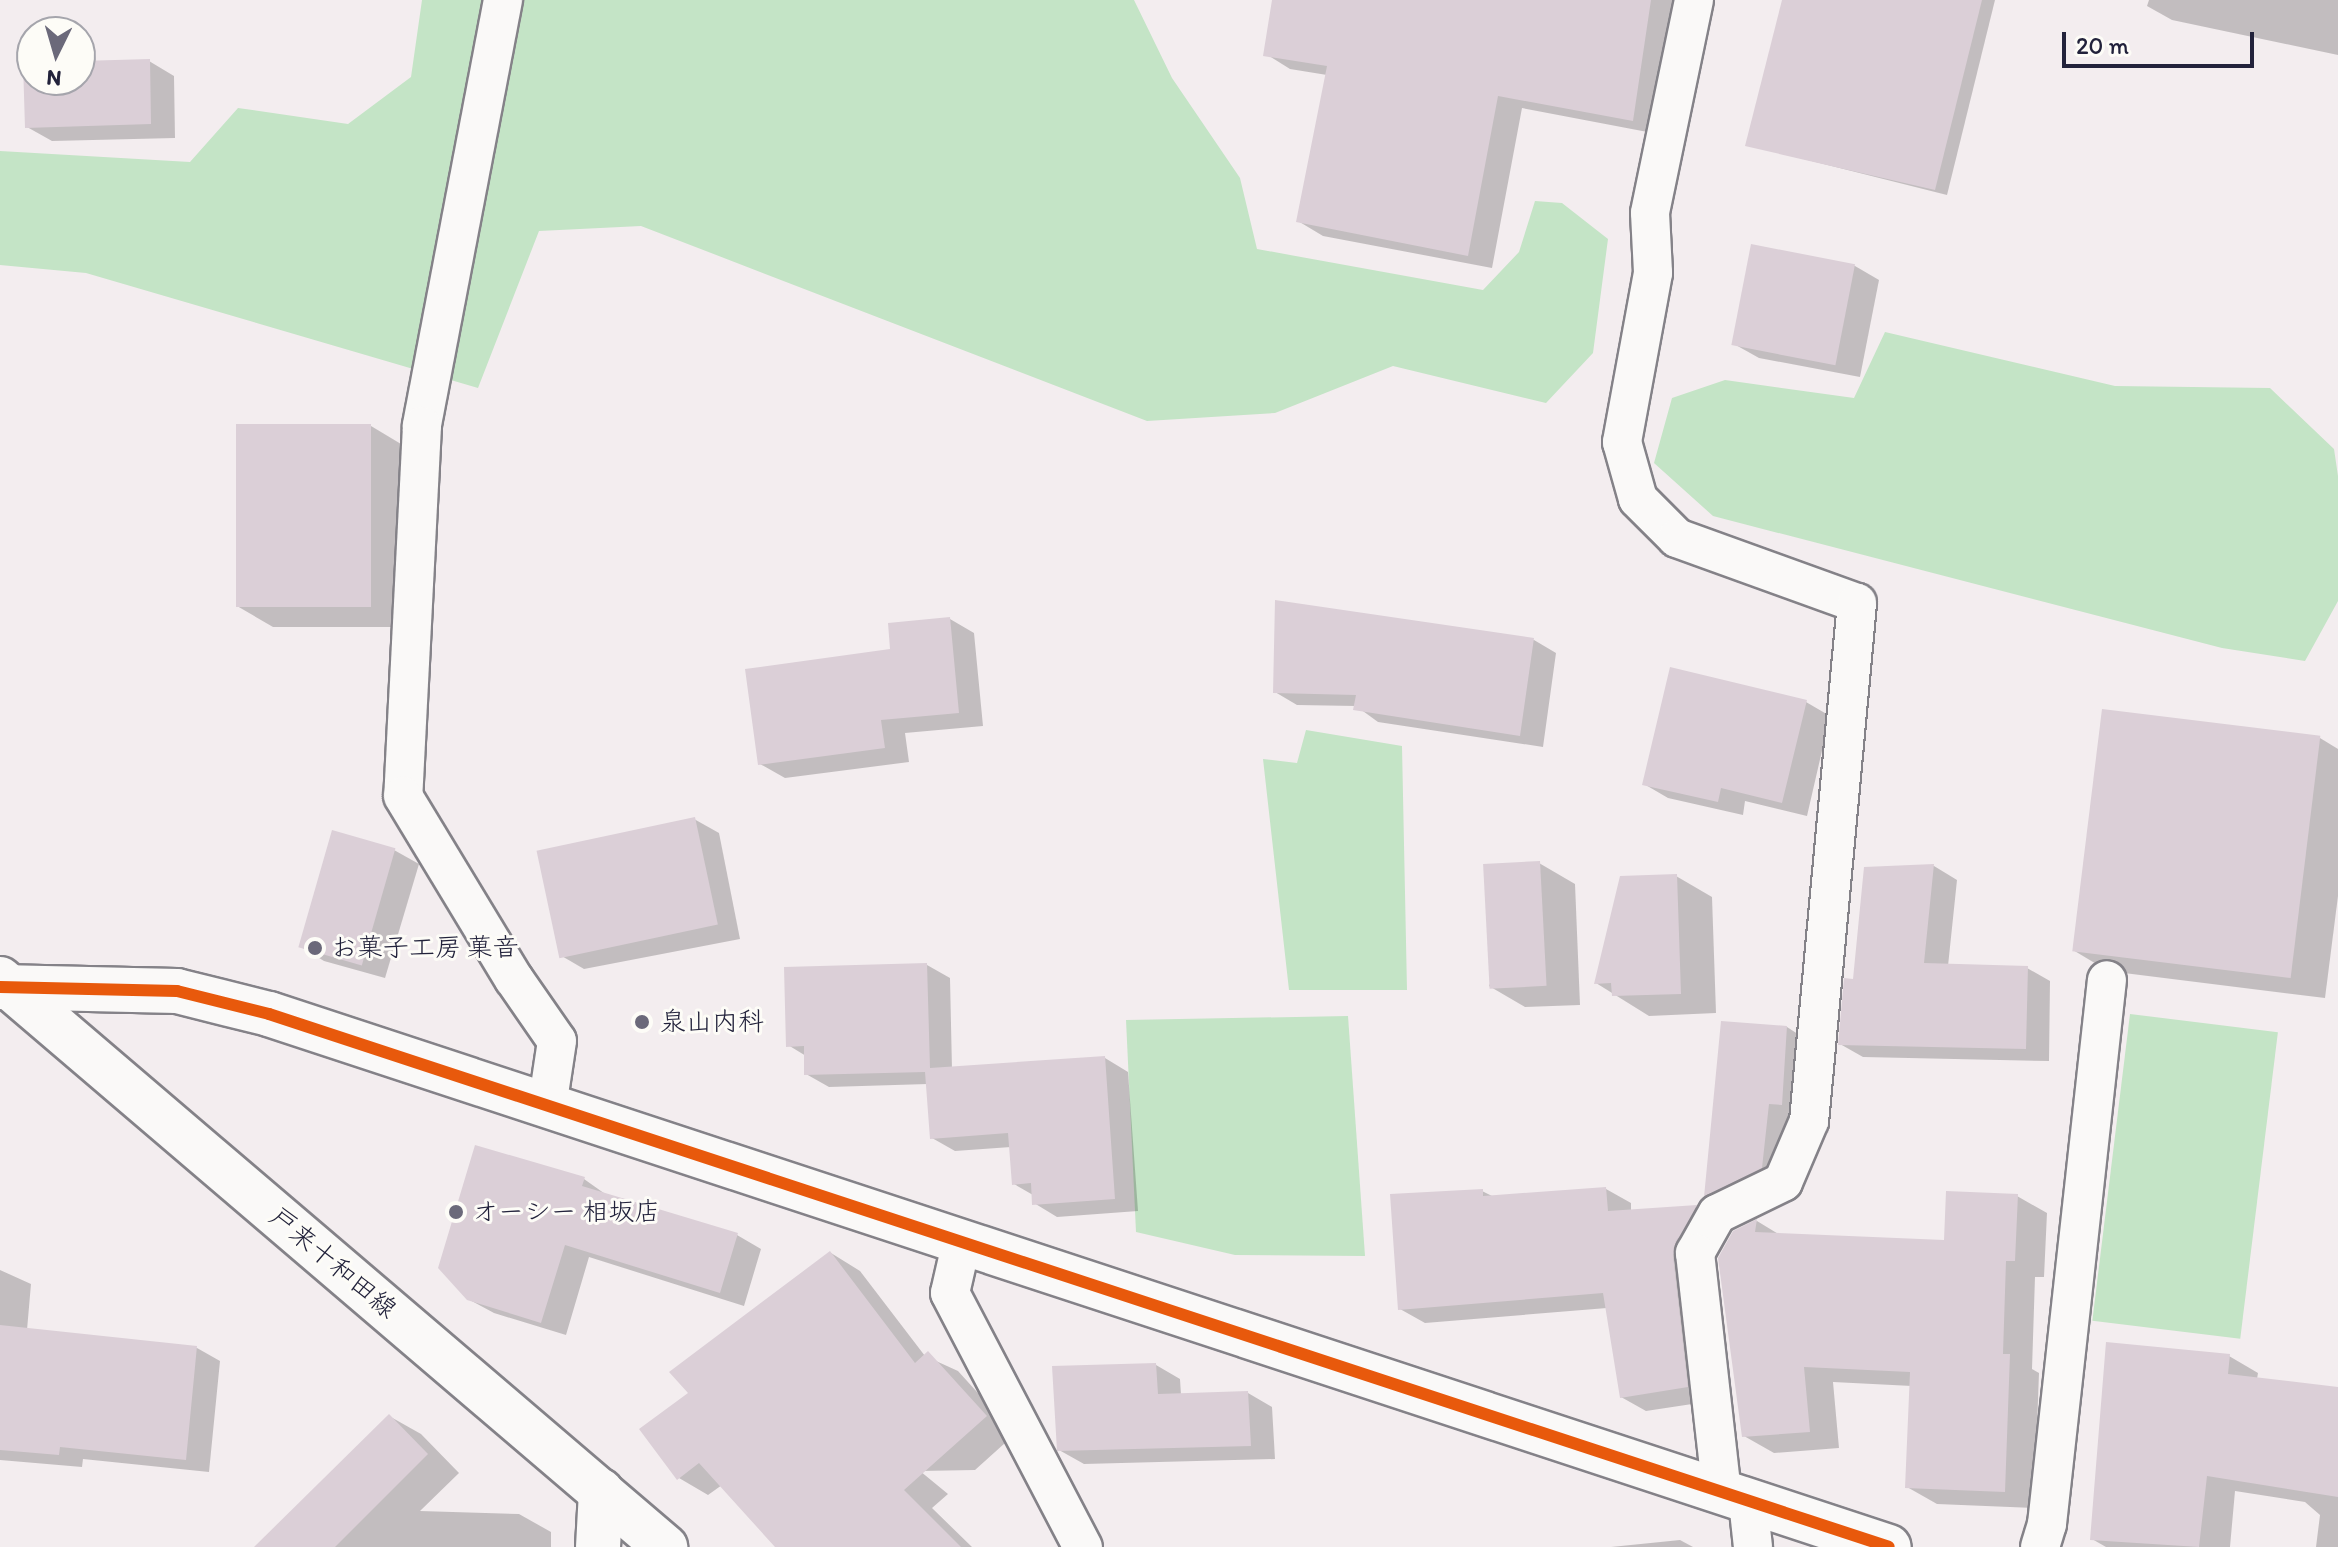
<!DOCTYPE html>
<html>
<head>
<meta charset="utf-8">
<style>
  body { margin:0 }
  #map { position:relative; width:2338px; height:1547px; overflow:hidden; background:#f3edef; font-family:Itim,"Klee One",sans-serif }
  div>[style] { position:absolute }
  .green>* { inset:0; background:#c4e4c6; transform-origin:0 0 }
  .shadow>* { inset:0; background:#0003 }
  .building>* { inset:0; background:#dbcfd7; transform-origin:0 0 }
  .roads { filter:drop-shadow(2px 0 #848288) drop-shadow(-2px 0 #848288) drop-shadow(0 2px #848288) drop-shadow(0 -2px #848288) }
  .lane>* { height:38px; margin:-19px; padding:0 19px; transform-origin:19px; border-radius:19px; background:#faf9f8 }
  .street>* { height:44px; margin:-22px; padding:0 22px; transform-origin:22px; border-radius:22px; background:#faf9f8 }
  .secondary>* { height:44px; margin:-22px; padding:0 22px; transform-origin:22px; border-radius:22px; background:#faf9f8 }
  .cycleway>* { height:12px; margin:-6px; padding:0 6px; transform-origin:6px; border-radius:6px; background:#e8590c }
  .dots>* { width:22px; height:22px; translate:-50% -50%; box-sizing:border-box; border:4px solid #fdfcf7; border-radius:50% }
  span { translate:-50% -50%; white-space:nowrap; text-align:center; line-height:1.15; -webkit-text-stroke:6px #fdfcf7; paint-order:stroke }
  .poi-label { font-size:26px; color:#22223b }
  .left { translate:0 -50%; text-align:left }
  .street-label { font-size:26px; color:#22223b }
  .north { position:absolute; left:16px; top:16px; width:80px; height:80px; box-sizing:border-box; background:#fdfcf7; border:2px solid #a5a5ac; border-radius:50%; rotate:185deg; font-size:22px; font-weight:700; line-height:32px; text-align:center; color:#22223b }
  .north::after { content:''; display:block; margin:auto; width:28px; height:36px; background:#6b697a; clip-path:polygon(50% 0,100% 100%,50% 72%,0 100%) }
  .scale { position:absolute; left:2062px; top:32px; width:192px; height:36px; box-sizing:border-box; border:4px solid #22223b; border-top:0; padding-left:10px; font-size:24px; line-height:28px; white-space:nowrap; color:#22223b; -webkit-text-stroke:6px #fdfcf7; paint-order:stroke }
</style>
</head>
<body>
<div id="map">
  <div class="green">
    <div style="clip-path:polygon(422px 0,1134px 0,1172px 78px,1240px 178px,1257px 249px,1483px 290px,1519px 252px,1535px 201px,1562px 203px,1608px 239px,1593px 353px,1546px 403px,1393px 366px,1275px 413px,1147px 421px,641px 226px,539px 231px,478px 388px,86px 273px,0 265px,0 151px,190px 162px,238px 108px,348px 124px,411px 77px)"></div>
    <div style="clip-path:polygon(1885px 332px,2115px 386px,2270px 388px,2334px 449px,2338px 476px,2338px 601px,2305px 661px,2222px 648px,1713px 516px,1654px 463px,1672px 398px,1725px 380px,1854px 398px)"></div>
    <div style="clip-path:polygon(1306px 730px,1402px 746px,1407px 990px,1289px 990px,1263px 759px,1297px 763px)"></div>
    <div style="left:2130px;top:1014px;width:149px;height:309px;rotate:7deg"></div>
    <div style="clip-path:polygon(1348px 1016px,1365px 1256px,1235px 1255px,1136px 1232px,1126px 1020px)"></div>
  </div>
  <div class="shadow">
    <div style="clip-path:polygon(1274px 0,1680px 0,1658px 134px,1522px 108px,1492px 268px,1323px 236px,1298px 221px,1327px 75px,1290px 69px,1266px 54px)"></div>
    <div style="clip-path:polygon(1784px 0,1995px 0,1947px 195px,1748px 145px)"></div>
    <div style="clip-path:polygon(2149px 0,2338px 0,2338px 55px,2172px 20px,2147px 6px)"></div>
    <div style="clip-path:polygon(149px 61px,174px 76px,175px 138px,52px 141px,27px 127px,32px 65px,32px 80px,80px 80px,80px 63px)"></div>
    <div style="clip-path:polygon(1753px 247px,1855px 266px,1879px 280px,1860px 377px,1759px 358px,1734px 344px)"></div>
    <div style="clip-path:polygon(371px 426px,406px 447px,406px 627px,273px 627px,237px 606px)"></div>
    <div style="clip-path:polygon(950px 619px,974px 633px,983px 726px,905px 733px,909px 762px,785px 778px,760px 764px,892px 650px)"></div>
    <div style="clip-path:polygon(1534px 640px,1556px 653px,1543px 747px,1378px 722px,1356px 706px,1297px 705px,1275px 692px)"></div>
    <div style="clip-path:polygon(1806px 702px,1830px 716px,1807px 816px,1745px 801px,1743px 815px,1668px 798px,1644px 784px)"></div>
    <div style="clip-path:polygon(2320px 738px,2338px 749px,2338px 896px,2325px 998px,2108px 971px,2073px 950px)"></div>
    <div style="clip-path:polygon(694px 819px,719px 833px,740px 939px,584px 969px,560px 955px)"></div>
    <div style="clip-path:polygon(333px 832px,394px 850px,419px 864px,385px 978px,324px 961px,300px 946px)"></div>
    <div style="clip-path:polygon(1539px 863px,1575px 884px,1580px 1005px,1525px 1007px,1489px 986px)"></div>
    <div style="clip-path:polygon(1934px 866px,1957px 880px,1948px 966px,2027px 968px,2050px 981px,2049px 1061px,1863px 1057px,1840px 1044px,1854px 981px,1866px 869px)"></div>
    <div style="clip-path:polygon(1676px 876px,1712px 897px,1716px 1013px,1649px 1016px,1596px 983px)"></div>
    <div style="clip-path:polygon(927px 965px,950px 978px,952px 1069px,1105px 1058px,1128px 1072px,1138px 1211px,1057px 1217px,1034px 1203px,1033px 1195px,1014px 1184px,1011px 1147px,955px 1151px,932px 1138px,928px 1084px,829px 1087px,806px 1074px,806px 1056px,788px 1045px)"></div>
    <div style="clip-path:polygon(1723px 1023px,1787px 1027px,1807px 1040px,1802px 1116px,1790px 1115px,1783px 1179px,1726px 1208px,1706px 1196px)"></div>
    <div style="clip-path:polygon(584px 1179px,608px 1196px,737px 1235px,761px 1249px,744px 1306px,589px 1257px,566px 1335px,494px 1313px,468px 1299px)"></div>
    <div style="clip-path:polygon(1606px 1189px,1631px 1203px,1631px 1212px,1696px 1207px,1720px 1221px,1697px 1269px,1712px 1401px,1646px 1411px,1621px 1397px,1607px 1308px,1425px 1323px,1400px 1309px,1482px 1191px,1494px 1197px)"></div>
    <div style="clip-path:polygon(2017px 1196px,2047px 1213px,2044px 1277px,2035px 1277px,2032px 1369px,2039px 1373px,2034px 1508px,1937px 1504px,1907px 1487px,1912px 1386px,1833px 1382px,1839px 1448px,1774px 1453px,1744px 1436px,1720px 1258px,1734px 1232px,1757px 1221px,1780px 1235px,1946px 1242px)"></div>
    <div style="clip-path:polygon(831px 1253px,860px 1271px,925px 1356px,958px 1371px,1015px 1434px,975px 1470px,920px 1471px,948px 1494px,932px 1508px,972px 1547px,778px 1547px,722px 1485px,708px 1495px,679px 1478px,691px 1393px)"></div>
    <div style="clip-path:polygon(0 1270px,31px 1284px,27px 1330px,197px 1348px,220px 1361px,209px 1472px,83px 1459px,82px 1467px,0 1460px)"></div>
    <div style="clip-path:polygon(2229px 1356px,2258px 1373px,2257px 1379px,2338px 1389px,2338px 1547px,2316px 1547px,2320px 1515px,2305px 1502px,2235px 1491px,2230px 1547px,2106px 1547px,2092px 1539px)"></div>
    <div style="clip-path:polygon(1156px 1365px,1180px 1379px,1181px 1395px,1248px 1393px,1272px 1407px,1275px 1459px,1084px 1464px,1059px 1450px)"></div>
    <div style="clip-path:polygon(389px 1416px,421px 1434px,459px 1473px,420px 1511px,519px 1514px,551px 1532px,551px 1547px,257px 1547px)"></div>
    <div style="clip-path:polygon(1680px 1540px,1693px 1547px,1611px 1547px)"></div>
  </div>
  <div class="building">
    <div style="clip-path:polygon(1272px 0,1651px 0,1633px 121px,1498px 96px,1468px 256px,1296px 222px,1327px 66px,1263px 56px)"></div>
    <div style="clip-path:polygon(1782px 0,1982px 0,1935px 190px,1745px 146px)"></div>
    <div style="clip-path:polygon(150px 59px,151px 124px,25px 128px,23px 63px,32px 63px,32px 80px,80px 80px,80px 61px)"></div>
    <div style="left:1751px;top:244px;width:106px;height:103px;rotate:11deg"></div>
    <div style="left:236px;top:424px;width:135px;height:183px"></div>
    <div style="clip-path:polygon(1275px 600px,1534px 638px,1520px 736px,1353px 710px,1356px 695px,1273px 693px)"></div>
    <div style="clip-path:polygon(950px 617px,959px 713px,881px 720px,885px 748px,758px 765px,745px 669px,890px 649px,888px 623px)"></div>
    <div style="clip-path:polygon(1670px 667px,1807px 700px,1782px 803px,1721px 788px,1718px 802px,1642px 785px)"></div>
    <div style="left:2102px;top:709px;width:220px;height:244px;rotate:7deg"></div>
    <div style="left:695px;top:817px;width:110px;height:162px;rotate:78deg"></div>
    <div style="left:332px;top:830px;width:66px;height:122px;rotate:16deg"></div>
    <div style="left:1540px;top:861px;width:125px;height:57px;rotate:87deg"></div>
    <div style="clip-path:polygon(1934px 864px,1924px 963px,2028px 966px,2026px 1049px,1838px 1045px,1844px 978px,1853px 979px,1864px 867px)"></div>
    <div style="clip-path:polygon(1677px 874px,1681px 994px,1612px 996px,1611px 983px,1594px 984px,1620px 876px)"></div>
    <div style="clip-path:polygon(927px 963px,930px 1068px,1105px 1056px,1115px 1199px,1032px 1205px,1031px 1183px,1012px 1185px,1008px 1133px,930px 1139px,925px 1072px,804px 1075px,804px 1046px,786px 1047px,784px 967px)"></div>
    <div style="clip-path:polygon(1721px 1021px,1787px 1026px,1782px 1105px,1769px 1104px,1762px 1168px,1704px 1197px)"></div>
    <div style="clip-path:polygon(475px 1145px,585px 1177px,582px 1186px,738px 1233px,720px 1293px,565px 1245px,541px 1323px,467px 1300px,438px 1268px)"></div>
    <div style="clip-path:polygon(1606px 1187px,1608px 1211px,1697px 1205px,1673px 1255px,1688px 1387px,1620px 1398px,1603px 1293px,1398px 1310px,1390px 1194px,1483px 1189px,1483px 1196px)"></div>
    <div style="clip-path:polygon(1946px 1191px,2018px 1194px,2015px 1261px,2006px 1261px,2003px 1354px,2010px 1354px,2005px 1492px,1905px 1488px,1910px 1372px,1804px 1367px,1810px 1432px,1742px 1437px,1718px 1258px,1733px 1231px,1757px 1219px,1755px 1232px,1944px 1240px)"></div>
    <div style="clip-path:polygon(830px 1251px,915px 1363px,928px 1351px,987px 1416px,904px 1490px,961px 1547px,775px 1547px,699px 1463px,677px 1480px,639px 1429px,688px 1393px,669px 1372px)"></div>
    <div style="clip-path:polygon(0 1325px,197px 1346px,186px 1460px,60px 1447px,59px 1455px,0 1450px)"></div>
    <div style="clip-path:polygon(2106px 1342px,2230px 1354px,2228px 1374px,2338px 1387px,2338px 1497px,2207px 1476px,2199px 1547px,2090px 1540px)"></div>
    <div style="clip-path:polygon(1156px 1363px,1158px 1394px,1248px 1391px,1251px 1446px,1057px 1451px,1052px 1366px)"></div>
    <div style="clip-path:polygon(389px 1414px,428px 1454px,335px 1547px,254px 1547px)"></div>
  </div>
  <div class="roads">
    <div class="lane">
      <div style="left:503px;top:0;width:434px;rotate:100.8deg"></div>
      <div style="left:422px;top:426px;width:370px;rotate:92.9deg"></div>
      <div style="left:403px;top:796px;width:214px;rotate:58.8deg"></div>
      <div style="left:514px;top:979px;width:75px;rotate:55.3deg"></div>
      <div style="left:557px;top:1041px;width:67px;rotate:98.6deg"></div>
      <div style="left:1694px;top:0;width:217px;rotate:101.7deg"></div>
      <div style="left:1650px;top:213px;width:60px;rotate:87.1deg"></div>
      <div style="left:1653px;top:273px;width:172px;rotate:100.4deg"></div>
      <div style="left:1622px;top:442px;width:59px;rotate:74.3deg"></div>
      <div style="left:1638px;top:499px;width:55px;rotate:45deg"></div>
      <div style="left:1677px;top:538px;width:191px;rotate:19.9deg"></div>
      <div style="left:1857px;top:603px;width:520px;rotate:95.29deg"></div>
      <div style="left:1809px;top:1121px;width:66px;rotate:113.1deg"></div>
      <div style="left:1783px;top:1182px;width:73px;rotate:154.1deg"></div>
      <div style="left:1717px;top:1214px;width:45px;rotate:119.4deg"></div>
      <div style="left:1695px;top:1253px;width:241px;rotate:83.6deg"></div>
      <div style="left:961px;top:1245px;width:49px;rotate:102.9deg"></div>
      <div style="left:950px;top:1293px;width:287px;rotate:62.4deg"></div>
      <div style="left:1748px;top:1501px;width:46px;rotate:83.8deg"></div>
      <div style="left:2040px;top:1547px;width:24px;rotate:-73deg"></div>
      <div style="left:2047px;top:1524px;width:547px;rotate:-83.71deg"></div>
    </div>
    <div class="street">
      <div style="left:598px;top:1547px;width:56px;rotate:-86.9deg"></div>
    </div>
    <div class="secondary">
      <div style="left:0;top:979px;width:875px;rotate:40.5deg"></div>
      <div style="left:0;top:987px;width:177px;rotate:1.3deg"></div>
      <div style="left:177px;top:991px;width:95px;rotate:14deg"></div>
      <div style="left:269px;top:1014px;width:1705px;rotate:18.21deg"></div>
    </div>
  </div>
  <div class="cycleway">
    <div style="left:0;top:987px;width:177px;rotate:1.3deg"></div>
    <div style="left:177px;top:991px;width:95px;rotate:14deg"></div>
    <div style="left:269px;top:1014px;width:1705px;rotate:18.21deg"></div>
  </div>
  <div class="dots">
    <div style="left:315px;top:948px;background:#6b697a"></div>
    <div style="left:642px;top:1022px;background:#6b697a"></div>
    <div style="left:456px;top:1212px;background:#6b697a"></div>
  </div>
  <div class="poi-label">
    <span class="left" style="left:331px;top:948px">お菓子工房 菓音</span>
    <span class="left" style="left:660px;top:1022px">泉山内科</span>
    <span class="left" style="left:472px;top:1212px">オーシー 相坂店</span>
  </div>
  <div class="street-label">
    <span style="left:333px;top:1263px;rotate:40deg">戸来十和田線</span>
  </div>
  <div class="north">N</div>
  <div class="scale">20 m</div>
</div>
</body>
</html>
